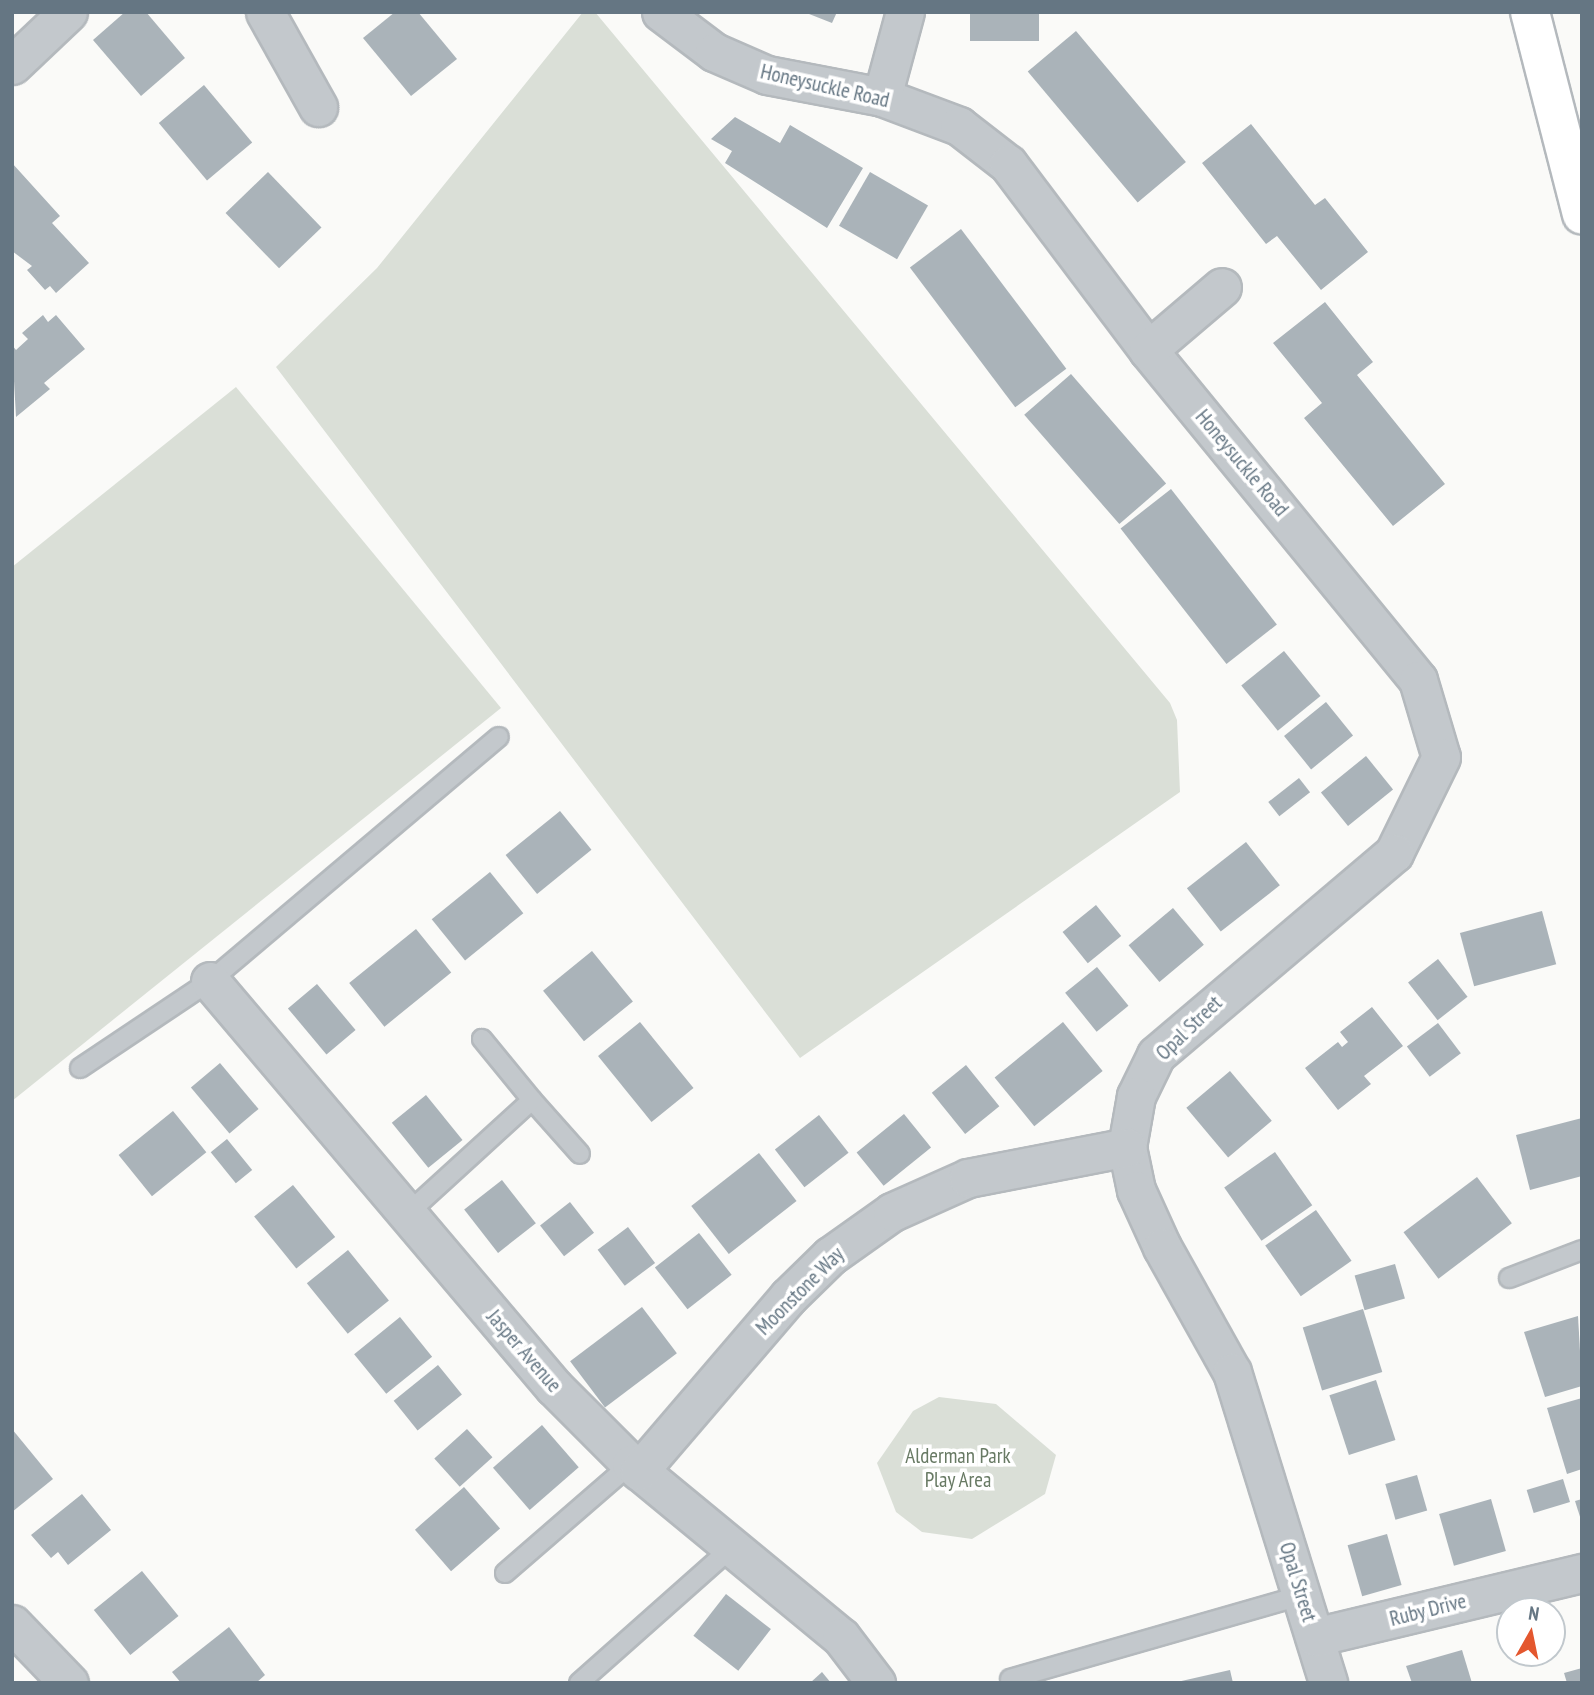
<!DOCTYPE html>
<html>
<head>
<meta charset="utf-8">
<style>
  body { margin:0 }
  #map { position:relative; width:1594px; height:1695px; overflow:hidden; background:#fafaf8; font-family:"PT Sans Narrow",sans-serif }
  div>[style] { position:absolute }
  .green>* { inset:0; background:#dadfd7 }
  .building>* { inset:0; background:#aab3b9; transform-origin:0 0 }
  .roads { filter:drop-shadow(2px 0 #b4b9bd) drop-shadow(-2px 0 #b4b9bd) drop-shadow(0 2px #b4b9bd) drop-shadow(0 -2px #b4b9bd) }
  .lane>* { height:18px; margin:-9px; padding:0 9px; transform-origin:9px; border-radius:9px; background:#c3c8cc }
  .street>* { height:37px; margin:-18.5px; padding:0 18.5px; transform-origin:18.5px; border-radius:18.5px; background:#c3c8cc }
  .highway>* { height:38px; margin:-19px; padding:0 19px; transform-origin:19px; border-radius:19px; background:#fff }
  span { translate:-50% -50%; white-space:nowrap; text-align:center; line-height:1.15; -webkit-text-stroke:7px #fff; paint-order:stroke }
  .street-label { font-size:21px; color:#657683 }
  .park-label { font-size:21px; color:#687a64 }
  .frame { position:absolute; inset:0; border:14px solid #657683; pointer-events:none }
  .north { position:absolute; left:1496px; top:1597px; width:70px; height:70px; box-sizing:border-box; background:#fff; border:2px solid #c1c8cd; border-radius:50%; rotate:9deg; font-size:19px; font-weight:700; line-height:28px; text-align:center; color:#657683 }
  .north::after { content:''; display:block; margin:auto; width:24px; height:32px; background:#e4572e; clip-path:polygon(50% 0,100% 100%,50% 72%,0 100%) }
</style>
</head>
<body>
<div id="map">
  <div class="green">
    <div style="clip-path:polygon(583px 12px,595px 12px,1170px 703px,1177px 720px,1180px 792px,800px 1058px,276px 367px,377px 268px)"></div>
    <div style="clip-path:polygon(236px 387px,501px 708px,12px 1101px,12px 567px)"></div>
    <div style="clip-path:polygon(939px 1397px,996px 1404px,1056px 1455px,1045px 1494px,972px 1539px,922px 1532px,896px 1512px,877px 1463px,913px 1411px)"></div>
  </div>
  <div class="building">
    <div style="clip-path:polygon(125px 12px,146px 12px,185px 58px,141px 96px,93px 40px)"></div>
    <div style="clip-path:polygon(395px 12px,418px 12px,457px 59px,411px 96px,363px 38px)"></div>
    <div style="clip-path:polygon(804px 12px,837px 12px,832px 23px)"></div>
    <div style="left:970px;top:12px;width:69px;height:29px"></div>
    <div style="left:1076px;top:31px;width:171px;height:63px;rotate:50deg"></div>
    <div style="left:204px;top:85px;width:75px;height:59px;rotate:50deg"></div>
    <div style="clip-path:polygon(735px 117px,780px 143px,790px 125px,863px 168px,827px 228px,725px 163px,732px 151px,711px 139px)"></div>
    <div style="clip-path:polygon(1251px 124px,1315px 205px,1325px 198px,1368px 252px,1321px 290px,1277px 236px,1266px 244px,1202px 163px)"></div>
    <div style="clip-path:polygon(12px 163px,60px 216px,52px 223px,89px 263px,56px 293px,50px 286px,45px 290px,27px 270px,32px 266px,12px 251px)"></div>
    <div style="left:268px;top:172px;width:77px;height:59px;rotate:46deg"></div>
    <div style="left:870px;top:172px;width:67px;height:62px;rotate:30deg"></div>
    <div style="left:961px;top:229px;width:175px;height:64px;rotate:53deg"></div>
    <div style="clip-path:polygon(1325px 302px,1373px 362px,1357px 375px,1445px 484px,1393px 526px,1304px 418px,1322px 403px,1273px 343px)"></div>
    <div style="clip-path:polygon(43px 315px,48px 322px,56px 315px,85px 349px,44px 383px,50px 389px,16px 417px,12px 345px,16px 350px,28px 339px,22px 333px)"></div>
    <div style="left:1071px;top:374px;width:145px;height:62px;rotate:49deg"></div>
    <div style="left:1171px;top:489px;width:172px;height:64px;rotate:52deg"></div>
    <div style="left:1284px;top:651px;width:58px;height:55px;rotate:51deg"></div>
    <div style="left:1326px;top:702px;width:43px;height:54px;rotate:51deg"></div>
    <div style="left:1366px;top:756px;width:43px;height:58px;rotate:51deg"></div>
    <div style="left:1299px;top:778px;width:18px;height:39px;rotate:52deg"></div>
    <div style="left:560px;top:811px;width:50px;height:70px;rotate:51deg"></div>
    <div style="left:1246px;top:842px;width:55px;height:75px;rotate:52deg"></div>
    <div style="left:490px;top:872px;width:53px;height:75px;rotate:51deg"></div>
    <div style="left:1096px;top:905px;width:40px;height:43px;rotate:51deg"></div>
    <div style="left:1173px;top:908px;width:48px;height:58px;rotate:50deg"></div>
    <div style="left:1542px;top:911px;width:55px;height:85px;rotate:75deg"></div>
    <div style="left:416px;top:929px;width:56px;height:86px;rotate:51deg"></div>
    <div style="left:592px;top:951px;width:65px;height:63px;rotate:51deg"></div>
    <div style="left:1438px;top:959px;width:48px;height:38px;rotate:52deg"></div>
    <div style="left:1097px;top:967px;width:50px;height:41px;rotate:51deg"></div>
    <div style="left:317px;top:984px;width:60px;height:38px;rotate:50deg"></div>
    <div style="clip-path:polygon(1372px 1007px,1403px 1046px,1364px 1076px,1371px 1084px,1338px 1110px,1305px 1068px,1338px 1042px,1342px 1047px,1348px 1042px,1340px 1032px)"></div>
    <div style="left:640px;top:1022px;width:85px;height:54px;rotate:51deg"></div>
    <div style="left:1063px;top:1022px;width:63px;height:88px;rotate:51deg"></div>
    <div style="left:1438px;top:1023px;width:38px;height:39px;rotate:53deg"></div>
    <div style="left:220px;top:1063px;width:60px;height:38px;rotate:50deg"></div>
    <div style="left:966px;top:1065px;width:53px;height:44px;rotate:51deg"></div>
    <div style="left:1230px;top:1071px;width:65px;height:57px;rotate:50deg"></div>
    <div style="left:426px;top:1095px;width:58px;height:44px;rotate:51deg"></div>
    <div style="left:173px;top:1111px;width:53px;height:70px;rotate:51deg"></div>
    <div style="left:904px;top:1114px;width:43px;height:61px;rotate:51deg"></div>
    <div style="left:819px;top:1115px;width:48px;height:56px;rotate:52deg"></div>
    <div style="clip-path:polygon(1582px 1118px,1582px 1176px,1530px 1190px,1516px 1135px)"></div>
    <div style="left:227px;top:1139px;width:40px;height:21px;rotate:51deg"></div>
    <div style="left:1275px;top:1152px;width:65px;height:62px;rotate:55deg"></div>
    <div style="left:759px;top:1153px;width:61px;height:86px;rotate:52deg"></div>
    <div style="left:1477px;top:1177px;width:58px;height:92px;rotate:53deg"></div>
    <div style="left:502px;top:1180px;width:55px;height:48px;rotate:52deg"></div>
    <div style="left:293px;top:1185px;width:67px;height:50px;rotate:51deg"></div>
    <div style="left:570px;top:1202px;width:39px;height:38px;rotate:52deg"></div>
    <div style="left:1316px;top:1210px;width:62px;height:62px;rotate:55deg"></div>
    <div style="left:628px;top:1227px;width:45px;height:38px;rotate:53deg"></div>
    <div style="left:699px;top:1233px;width:53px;height:56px;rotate:52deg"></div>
    <div style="left:348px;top:1250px;width:65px;height:53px;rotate:51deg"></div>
    <div style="left:1395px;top:1264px;width:36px;height:42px;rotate:74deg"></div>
    <div style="left:642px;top:1307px;width:58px;height:90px;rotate:53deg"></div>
    <div style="left:1363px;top:1309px;width:66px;height:63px;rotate:73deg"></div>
    <div style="clip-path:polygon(1578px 1316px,1582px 1386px,1545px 1397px,1524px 1332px)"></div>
    <div style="left:400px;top:1317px;width:51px;height:59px;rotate:51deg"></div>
    <div style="left:438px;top:1365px;width:38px;height:57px;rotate:51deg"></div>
    <div style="left:1376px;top:1380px;width:63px;height:49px;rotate:72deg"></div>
    <div style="clip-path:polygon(1582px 1398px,1582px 1469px,1567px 1474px,1547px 1408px)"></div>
    <div style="left:542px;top:1425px;width:56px;height:65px;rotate:49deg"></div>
    <div style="clip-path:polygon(12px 1429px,53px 1479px,12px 1512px)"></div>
    <div style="left:467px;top:1429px;width:38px;height:44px;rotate:48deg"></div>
    <div style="left:1417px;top:1475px;width:37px;height:33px;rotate:74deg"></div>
    <div style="left:1563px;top:1479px;width:24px;height:38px;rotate:73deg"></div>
    <div style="left:464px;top:1487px;width:55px;height:65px;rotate:49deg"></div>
    <div style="clip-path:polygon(82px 1494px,111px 1530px,68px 1565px,58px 1552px,51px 1558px,31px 1535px)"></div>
    <div style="left:1491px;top:1499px;width:54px;height:54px;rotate:74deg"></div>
    <div style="clip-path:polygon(1582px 1499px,1582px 1520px,1581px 1520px,1575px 1501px)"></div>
    <div style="left:1387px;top:1534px;width:53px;height:41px;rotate:74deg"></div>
    <div style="left:142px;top:1571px;width:58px;height:62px;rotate:51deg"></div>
    <div style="left:726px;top:1594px;width:57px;height:53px;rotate:38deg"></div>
    <div style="clip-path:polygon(229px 1627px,265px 1675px,256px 1683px,181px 1683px,172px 1672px)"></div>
    <div style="clip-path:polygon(1462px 1650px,1472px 1683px,1412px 1683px,1406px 1666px)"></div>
    <div style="clip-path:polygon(1582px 1668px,1582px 1683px,1567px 1683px,1564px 1673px)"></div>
    <div style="clip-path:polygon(1230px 1670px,1233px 1683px,1177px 1683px,1177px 1682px)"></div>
    <div style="clip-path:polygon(822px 1672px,831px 1683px,810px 1683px)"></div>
  </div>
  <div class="roads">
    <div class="lane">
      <div style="left:80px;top:1068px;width:156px;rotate:-33.8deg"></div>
      <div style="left:210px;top:981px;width:378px;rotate:-40.2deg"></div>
      <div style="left:532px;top:1100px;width:72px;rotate:48.4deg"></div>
      <div style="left:407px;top:1214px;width:169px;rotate:-42.4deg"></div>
      <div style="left:532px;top:1100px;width:79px;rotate:-129.3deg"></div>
      <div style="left:1509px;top:1278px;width:78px;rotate:-21deg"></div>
      <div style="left:505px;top:1573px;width:167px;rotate:-40.9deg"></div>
      <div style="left:1010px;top:1679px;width:304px;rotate:-16deg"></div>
      <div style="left:579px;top:1683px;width:205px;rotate:-41.6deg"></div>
    </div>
    <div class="street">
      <div style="left:265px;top:12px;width:109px;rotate:60.8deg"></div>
      <div style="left:661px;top:12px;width:66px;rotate:37deg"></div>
      <div style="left:714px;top:52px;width:58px;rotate:23.5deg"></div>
      <div style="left:767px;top:75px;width:117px;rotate:10.8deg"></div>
      <div style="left:882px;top:97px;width:82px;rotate:20.6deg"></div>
      <div style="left:959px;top:126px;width:62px;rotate:37.8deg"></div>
      <div style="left:1008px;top:164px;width:233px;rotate:53deg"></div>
      <div style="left:1148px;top:350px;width:426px;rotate:50.7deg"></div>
      <div style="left:1418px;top:680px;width:80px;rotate:73.4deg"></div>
      <div style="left:1441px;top:757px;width:107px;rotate:116.1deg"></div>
      <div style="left:1394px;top:853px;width:312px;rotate:139.7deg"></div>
      <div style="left:1156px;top:1055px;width:46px;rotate:116deg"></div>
      <div style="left:1136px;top:1096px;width:52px;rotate:100deg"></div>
      <div style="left:1127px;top:1147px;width:44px;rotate:78.2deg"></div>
      <div style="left:1136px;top:1190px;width:63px;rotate:65.5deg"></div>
      <div style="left:1162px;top:1247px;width:143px;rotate:60.8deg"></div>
      <div style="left:1232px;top:1372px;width:325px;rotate:72.8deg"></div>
      <div style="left:12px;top:65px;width:77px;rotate:-43.4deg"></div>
      <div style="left:882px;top:97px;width:88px;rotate:-74.9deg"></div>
      <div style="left:1148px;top:350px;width:97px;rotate:-40.4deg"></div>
      <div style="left:210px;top:981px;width:532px;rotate:49.73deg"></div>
      <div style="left:554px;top:1387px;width:109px;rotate:45deg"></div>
      <div style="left:631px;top:1464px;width:272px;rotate:39.5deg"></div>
      <div style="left:841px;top:1637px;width:58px;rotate:52.7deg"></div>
      <div style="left:639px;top:1471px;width:229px;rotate:-49.4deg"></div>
      <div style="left:788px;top:1297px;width:59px;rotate:-44.3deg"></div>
      <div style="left:830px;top:1256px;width:76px;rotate:-35.4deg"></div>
      <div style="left:892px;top:1212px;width:83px;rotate:-24.1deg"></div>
      <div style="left:968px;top:1178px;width:162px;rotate:-11deg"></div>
      <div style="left:12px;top:1624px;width:82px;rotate:46deg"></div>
      <div style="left:1315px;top:1637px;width:275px;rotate:-13.5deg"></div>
    </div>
    <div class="highway">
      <div style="left:1530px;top:12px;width:209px;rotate:75.6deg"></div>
    </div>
  </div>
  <div class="street-label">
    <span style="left:825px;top:86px;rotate:13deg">Honeysuckle Road</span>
    <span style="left:1242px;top:463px;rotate:50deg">Honeysuckle Road</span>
    <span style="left:1189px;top:1028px;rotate:-44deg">Opal Street</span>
    <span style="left:800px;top:1291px;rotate:-45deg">Moonstone Way</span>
    <span style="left:524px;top:1351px;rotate:49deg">Jasper Avenue</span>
    <span style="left:1298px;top:1582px;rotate:73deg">Opal Street</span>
    <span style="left:1428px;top:1610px;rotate:-14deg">Ruby Drive</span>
  </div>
  <div class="park-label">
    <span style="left:958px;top:1468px">Alderman Park<br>Play Area</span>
  </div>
  <div class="frame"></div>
  <div class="north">N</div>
</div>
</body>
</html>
